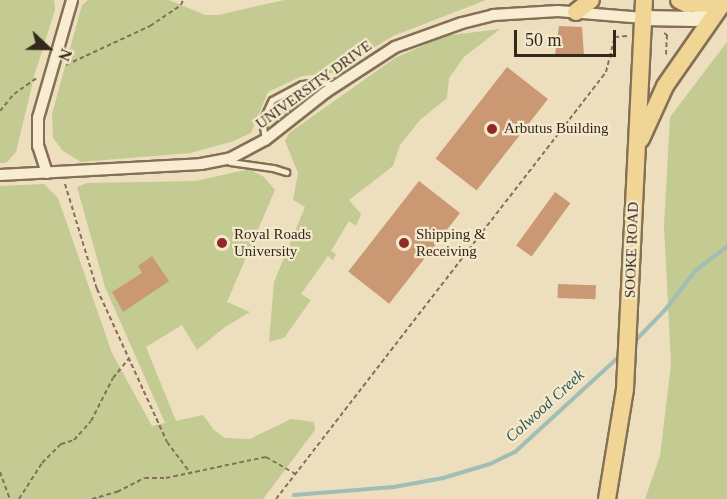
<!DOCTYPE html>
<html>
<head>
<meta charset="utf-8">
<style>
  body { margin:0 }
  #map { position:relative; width:727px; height:499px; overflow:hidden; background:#eddfbe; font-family:Georgia,serif }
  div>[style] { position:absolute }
  .green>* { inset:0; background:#c3ca92 }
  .stream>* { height:4px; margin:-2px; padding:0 2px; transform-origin:2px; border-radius:2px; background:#a1beb6 }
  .building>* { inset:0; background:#ca9974; transform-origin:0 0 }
  .path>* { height:2px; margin-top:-1px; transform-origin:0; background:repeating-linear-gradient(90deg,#847057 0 4.5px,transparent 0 7.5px) }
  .roads { filter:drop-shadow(2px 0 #847057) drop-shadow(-2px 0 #847057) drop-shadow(0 2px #847057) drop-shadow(0 -2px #847057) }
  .service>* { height:5px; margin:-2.5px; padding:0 2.5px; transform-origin:2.5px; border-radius:2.5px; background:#f8edd1 }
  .minor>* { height:10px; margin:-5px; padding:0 5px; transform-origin:5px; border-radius:5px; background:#f8edd1 }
  .tertiary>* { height:14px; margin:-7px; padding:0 7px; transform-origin:7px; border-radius:7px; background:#f8edd1 }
  .primary>* { height:16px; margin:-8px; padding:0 8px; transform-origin:8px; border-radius:8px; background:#f1d595 }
  .dots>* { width:16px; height:16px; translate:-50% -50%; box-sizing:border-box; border:3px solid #f4e9cd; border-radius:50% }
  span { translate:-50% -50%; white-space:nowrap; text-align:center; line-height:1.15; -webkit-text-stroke:4.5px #f4e9cd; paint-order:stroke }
  .street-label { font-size:15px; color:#34281c }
  .poi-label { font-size:15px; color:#34281c }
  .left { translate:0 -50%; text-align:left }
  .water-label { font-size:16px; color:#2b5451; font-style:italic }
  .north { position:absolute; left:18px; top:18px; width:60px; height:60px; -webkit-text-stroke:4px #f4e9cd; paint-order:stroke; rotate:112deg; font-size:16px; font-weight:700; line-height:24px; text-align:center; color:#34281c }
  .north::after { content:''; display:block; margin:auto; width:21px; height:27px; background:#34281c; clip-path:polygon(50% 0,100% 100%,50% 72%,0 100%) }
  .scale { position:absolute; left:514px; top:30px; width:102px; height:27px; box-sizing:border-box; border:3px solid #34281c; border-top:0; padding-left:8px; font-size:18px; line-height:21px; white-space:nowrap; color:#34281c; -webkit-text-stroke:4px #f4e9cd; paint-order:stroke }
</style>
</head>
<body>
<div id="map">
  <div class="green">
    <div style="clip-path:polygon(0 0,54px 0,55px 10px,35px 73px,16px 152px,6px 163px,0 163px)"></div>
    <div style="clip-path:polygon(88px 0,169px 0,205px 15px,218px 15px,284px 0,486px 0,393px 36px,332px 73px,302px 76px,268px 92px,251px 133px,231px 142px,190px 153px,81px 162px,63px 151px,53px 138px,52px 114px,82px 5px)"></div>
    <div style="clip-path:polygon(500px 29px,464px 57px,449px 78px,447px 98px,420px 120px,400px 145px,393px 166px,349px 200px,361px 214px,356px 226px,349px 221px,331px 251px,336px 254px,333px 260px,328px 256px,301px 294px,311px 300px,284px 338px,269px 342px,274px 282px,305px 207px,293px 200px,298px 173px,285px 141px,289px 133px,395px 58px,444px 36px)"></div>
    <div style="clip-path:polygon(727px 42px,727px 499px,645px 499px,660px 456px,671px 364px,664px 226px,670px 117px)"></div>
    <div style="clip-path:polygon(310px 85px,321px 85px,273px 124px,270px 121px,274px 109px,291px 105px,290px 101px,294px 93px)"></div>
    <div style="clip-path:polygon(249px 169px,264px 177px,275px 190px,227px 302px,250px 312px,225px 327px,197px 350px,182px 325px,146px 347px,176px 421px,203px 415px,214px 430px,225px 438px,250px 439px,291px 419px,314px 422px,315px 430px,263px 499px,0 499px,0 186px,44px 184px,58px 198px,112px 353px,152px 426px,165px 423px,105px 287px,77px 187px,87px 183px,196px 181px)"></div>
  </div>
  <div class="stream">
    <div style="left:634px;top:342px;width:45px;rotate:-45.9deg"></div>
    <div style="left:665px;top:310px;width:51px;rotate:-52.2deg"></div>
    <div style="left:696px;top:270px;width:39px;rotate:-37deg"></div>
    <div style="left:294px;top:495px;width:100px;rotate:-4.6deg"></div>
    <div style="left:394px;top:487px;width:50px;rotate:-10.4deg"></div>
    <div style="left:443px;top:478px;width:49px;rotate:-16.6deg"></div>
    <div style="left:490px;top:464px;width:28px;rotate:-26deg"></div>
    <div style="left:515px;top:452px;width:145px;rotate:-42.5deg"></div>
  </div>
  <div class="building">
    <div style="clip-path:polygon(559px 26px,582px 27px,584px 56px,555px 55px)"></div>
    <div style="left:507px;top:67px;width:52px;height:116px;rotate:38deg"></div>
    <div style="left:419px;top:181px;width:52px;height:115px;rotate:38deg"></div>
    <div style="left:555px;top:192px;width:19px;height:66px;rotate:36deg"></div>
    <div style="clip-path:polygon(152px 256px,169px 281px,123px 312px,112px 292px,142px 273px,138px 266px)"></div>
    <div style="left:558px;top:284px;width:38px;height:14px;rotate:2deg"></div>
  </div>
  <div class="path">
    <div style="left:664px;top:33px;width:4px;rotate:34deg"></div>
    <div style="left:667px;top:35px;width:21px;rotate:93deg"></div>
    <div style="left:66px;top:65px;width:93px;rotate:-24.9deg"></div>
    <div style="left:150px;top:26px;width:37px;rotate:-34deg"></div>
    <div style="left:181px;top:5px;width:5px;rotate:-68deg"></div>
    <div style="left:0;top:111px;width:22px;rotate:-51deg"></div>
    <div style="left:14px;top:94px;width:28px;rotate:-35deg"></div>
    <div style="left:65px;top:184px;width:110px;rotate:73.1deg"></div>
    <div style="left:97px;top:289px;width:168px;rotate:65.4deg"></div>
    <div style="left:167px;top:442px;width:40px;rotate:53deg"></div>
    <div style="left:0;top:472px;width:29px;rotate:70deg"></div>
    <div style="left:19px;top:499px;width:43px;rotate:-57.4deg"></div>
    <div style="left:42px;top:463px;width:27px;rotate:-45deg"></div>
    <div style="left:61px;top:444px;width:14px;rotate:-17deg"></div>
    <div style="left:74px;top:440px;width:25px;rotate:-48deg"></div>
    <div style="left:91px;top:421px;width:48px;rotate:-62.9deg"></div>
    <div style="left:113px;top:378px;width:26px;rotate:-51deg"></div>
    <div style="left:92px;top:499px;width:26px;rotate:-16deg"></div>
    <div style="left:117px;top:492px;width:31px;rotate:-27deg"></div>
    <div style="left:145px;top:478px;width:21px"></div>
    <div style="left:166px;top:478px;width:102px;rotate:-11.9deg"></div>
    <div style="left:266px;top:457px;width:34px;rotate:30deg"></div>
    <div style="left:276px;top:499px;width:540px;rotate:-52.3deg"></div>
    <div style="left:606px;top:72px;width:36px;rotate:-76deg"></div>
    <div style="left:615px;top:37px;width:12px;rotate:-5deg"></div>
  </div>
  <div class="roads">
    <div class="service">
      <div style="left:265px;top:139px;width:18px;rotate:-99deg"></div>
      <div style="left:262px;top:121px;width:23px;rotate:-65deg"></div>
      <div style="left:272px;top:100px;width:34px;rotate:-28deg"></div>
      <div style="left:302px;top:84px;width:19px;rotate:-6deg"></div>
      <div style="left:321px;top:82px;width:13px;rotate:13deg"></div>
      <div style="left:230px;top:162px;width:43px;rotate:7.9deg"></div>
      <div style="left:273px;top:168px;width:14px;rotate:17deg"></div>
    </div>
    <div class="minor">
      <div style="left:47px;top:173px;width:28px;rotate:-108deg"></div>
      <div style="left:38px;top:146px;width:28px;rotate:-90deg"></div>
      <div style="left:38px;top:118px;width:123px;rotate:-73.9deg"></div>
      <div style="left:0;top:175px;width:201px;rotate:-3.1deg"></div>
      <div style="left:201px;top:164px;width:31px;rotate:-11deg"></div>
      <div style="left:231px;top:158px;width:38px;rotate:-28deg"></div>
      <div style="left:265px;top:140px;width:78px;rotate:-38.2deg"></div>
      <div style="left:326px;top:92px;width:82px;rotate:-33.1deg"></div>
      <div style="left:395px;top:47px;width:71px;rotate:-19.7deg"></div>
      <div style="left:462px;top:23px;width:32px;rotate:-14deg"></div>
      <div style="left:493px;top:15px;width:65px;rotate:-3.5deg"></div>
      <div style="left:558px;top:11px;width:86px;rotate:4.7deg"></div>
    </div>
    <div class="tertiary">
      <div style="left:644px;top:18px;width:51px;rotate:1.1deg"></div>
      <div style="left:695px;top:19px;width:28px;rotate:-27deg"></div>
    </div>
    <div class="primary">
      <div style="left:679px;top:0;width:9px;rotate:27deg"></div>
      <div style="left:687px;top:4px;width:36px;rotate:-2deg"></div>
      <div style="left:576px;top:12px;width:19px;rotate:-39deg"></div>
      <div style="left:641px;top:139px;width:58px;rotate:-65.6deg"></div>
      <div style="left:665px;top:86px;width:101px;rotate:-55.1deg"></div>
      <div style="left:607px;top:499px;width:111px;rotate:-80.7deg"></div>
      <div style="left:625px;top:389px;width:389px;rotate:-87.2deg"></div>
    </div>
  </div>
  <div class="dots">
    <div style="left:492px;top:129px;background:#922828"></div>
    <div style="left:222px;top:243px;background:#922828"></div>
    <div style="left:404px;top:243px;background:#922828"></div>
  </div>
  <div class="street-label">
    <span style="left:314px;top:85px;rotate:-36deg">UNIVERSITY DRIVE</span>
    <span style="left:632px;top:250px;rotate:-88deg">SOOKE ROAD</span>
  </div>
  <div class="poi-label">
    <span class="left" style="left:504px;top:129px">Arbutus Building</span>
    <span class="left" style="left:234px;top:243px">Royal Roads<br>University</span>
    <span class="left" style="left:416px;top:243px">Shipping &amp;<br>Receiving</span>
  </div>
  <div class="water-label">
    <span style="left:545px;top:406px;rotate:-42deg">Colwood Creek</span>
  </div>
  <div class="north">N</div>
  <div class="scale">50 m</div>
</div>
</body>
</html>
